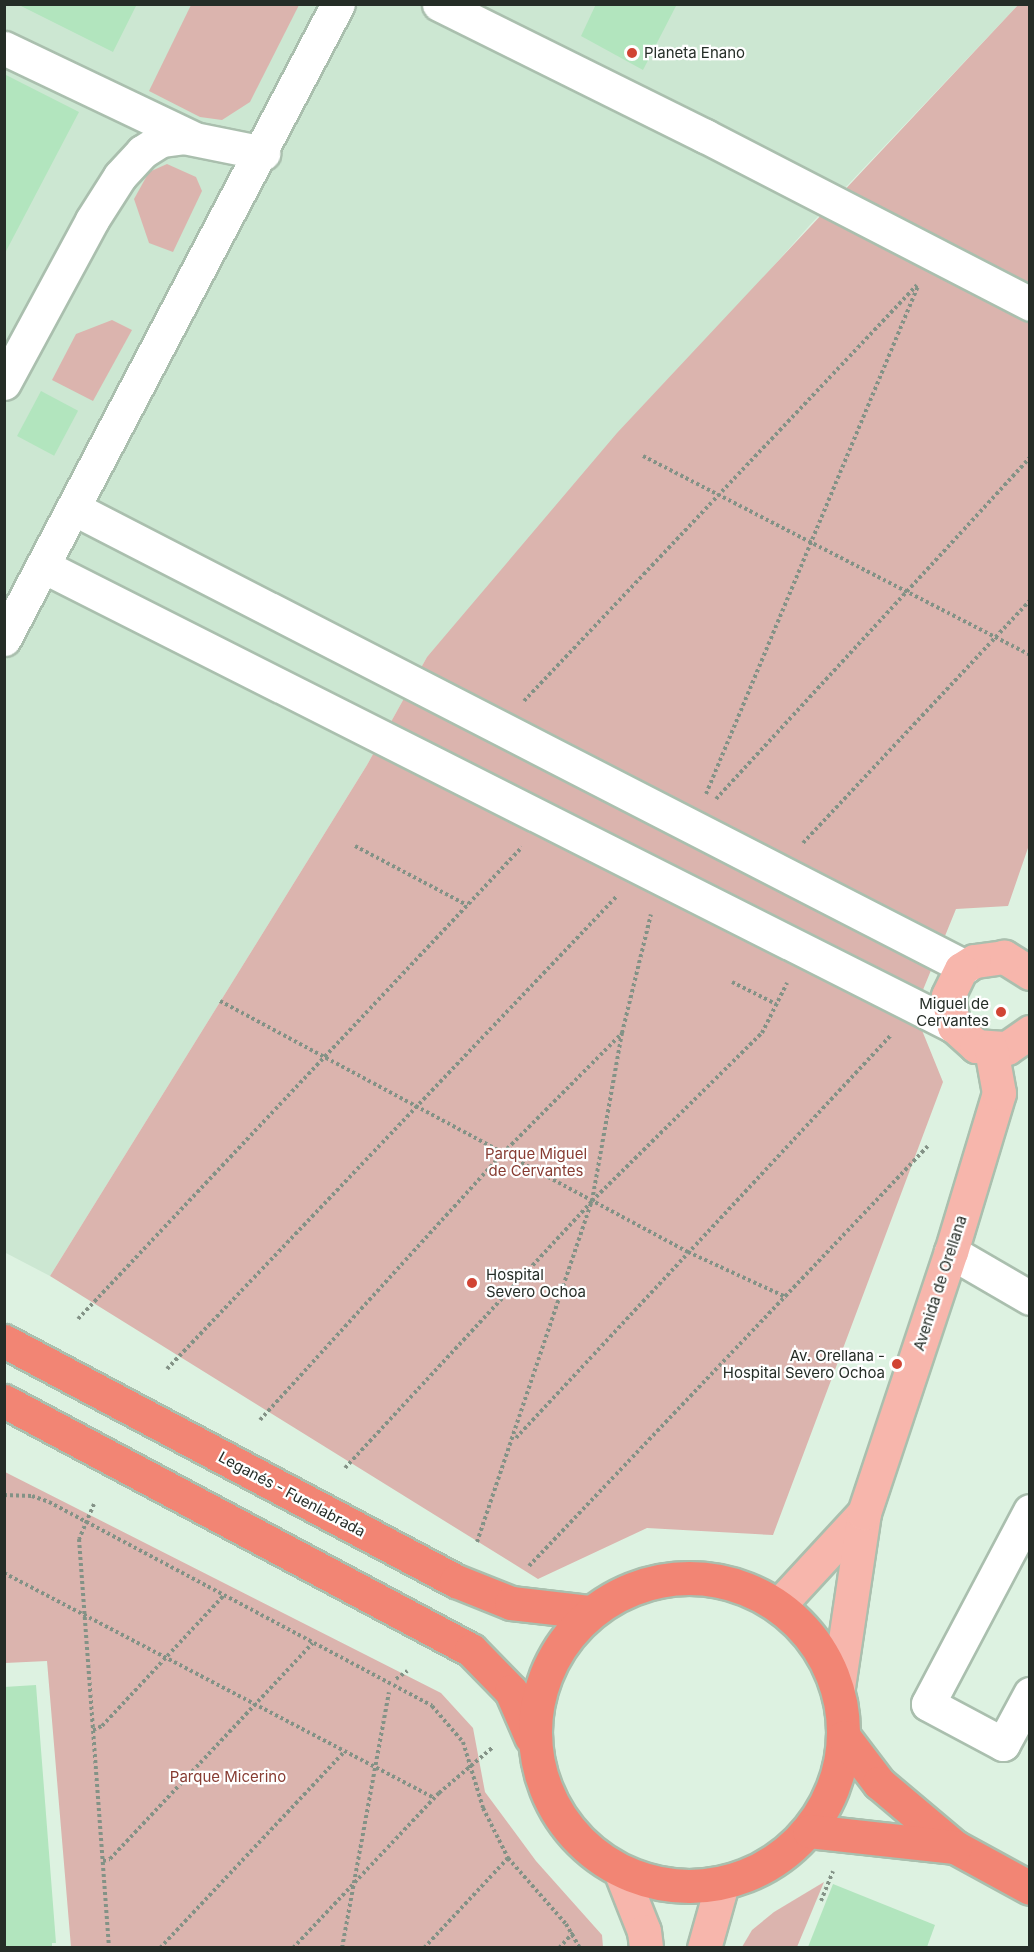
<!DOCTYPE html>
<html>
<head>
<meta charset="utf-8">
<style>
  body { margin:0 }
  #map { position:relative; width:1034px; height:1952px; overflow:hidden; background:#ddf2e1; font-family:Inter,sans-serif }
  div>[style] { position:absolute }
  .built>* { inset:0; background:#cce7d2 }
  .green>* { inset:0; background:#dbb4ae }
  .building>* { inset:0; background:#b2e5be; transform-origin:0 0 }
  .path>* { height:4px; margin-top:-2px; transform-origin:0; background:repeating-linear-gradient(90deg,#839286 0 3px,transparent 0 6px) }
  .roads { filter:drop-shadow(2px 0 #aabfae) drop-shadow(-2px 0 #aabfae) drop-shadow(0 2px #aabfae) drop-shadow(0 -2px #aabfae) }
  .minor>* { height:33px; margin:-16.5px; padding:0 16.5px; transform-origin:16.5px; border-radius:16.5px; background:#fff }
  .major>* { height:33px; margin:-16.5px; padding:0 16.5px; transform-origin:16.5px; border-radius:16.5px; background:#f7b6ac }
  .highway>* { height:33px; margin:-16.5px; padding:0 16.5px; transform-origin:16.5px; border-radius:16.5px; background:#f28574 }
  .highway>.ring { margin:-16.5px; padding:0; box-sizing:content-box; background:none; border:33px solid #f28574; border-radius:50% }
  .dots>* { width:16px; height:16px; translate:-50% -50%; box-sizing:border-box; border:3px solid #fff; border-radius:50% }
  span { translate:-50% -50%; white-space:nowrap; text-align:center; line-height:1.15; -webkit-text-stroke:4.5px #fff; paint-order:stroke }
  .poi-label { font-size:15px; color:#252d27 }
  .left { translate:0 -50%; text-align:left }
  .right { translate:-100% -50%; text-align:right }
  .park-label { font-size:15px; color:#873c32 }
  .street-label { font-size:15px; color:#252d27 }
  .frame { position:absolute; inset:0; border:6px solid #252d27; pointer-events:none }
</style>
</head>
<body>
<div id="map">
  <div class="built">
    <div style="clip-path:polygon(4px 5px,1018px 5px,809px 226px,427px 657px,367px 765px,50px 1276px,4px 1252px)"></div>
  </div>
  <div class="green">
    <div style="clip-path:polygon(191px 5px,299px 5px,250px 102px,222px 120px,200px 117px,149px 91px)"></div>
    <div style="clip-path:polygon(1018px 5px,1029px 5px,1029px 845px,1008px 906px,956px 909px,916px 1007px,915px 1013px,943px 1082px,773px 1535px,647px 1528px,538px 1579px,50px 1276px,367px 765px,427px 657px,617px 433px)"></div>
    <div style="clip-path:polygon(167px 164px,196px 177px,202px 191px,173px 252px,149px 243px,134px 199px,149px 172px)"></div>
    <div style="clip-path:polygon(112px 320px,132px 330px,93px 401px,52px 380px,76px 334px)"></div>
    <div style="clip-path:polygon(5px 1472px,441px 1693px,473px 1728px,485px 1792px,536px 1861px,602px 1935px,603px 1947px,71px 1947px,47px 1661px,5px 1663px)"></div>
    <div style="clip-path:polygon(824px 1882px,797px 1947px,742px 1947px,752px 1930px,774px 1912px)"></div>
  </div>
  <div class="building">
    <div style="clip-path:polygon(17px 4px,137px 4px,113px 52px)"></div>
    <div style="clip-path:polygon(596px 4px,677px 4px,643px 70px,581px 36px)"></div>
    <div style="clip-path:polygon(4px 74px,79px 112px,4px 255px)"></div>
    <div style="left:41px;top:391px;width:42px;height:51px;rotate:28deg"></div>
    <div style="clip-path:polygon(36px 1685px,56px 1943px,52px 1943px,52px 1947px,4px 1947px,4px 1687px)"></div>
    <div style="clip-path:polygon(833px 1884px,935px 1925px,927px 1947px,808px 1947px)"></div>
  </div>
  <div class="path">
    <div style="left:643px;top:456px;width:435px;rotate:27.2deg"></div>
    <div style="left:524px;top:701px;width:572px;rotate:-46.63deg"></div>
    <div style="left:706px;top:794px;width:550px;rotate:-67.35deg"></div>
    <div style="left:716px;top:799px;width:464px;rotate:-47.4deg"></div>
    <div style="left:803px;top:843px;width:333px;rotate:-46.9deg"></div>
    <div style="left:355px;top:846px;width:127px;rotate:27.8deg"></div>
    <div style="left:732px;top:982px;width:49px;rotate:26.6deg"></div>
    <div style="left:220px;top:1001px;width:531px;rotate:28.21deg"></div>
    <div style="left:688px;top:1252px;width:108px;rotate:24.7deg"></div>
    <div style="left:78px;top:1319px;width:648px;rotate:-46.75deg"></div>
    <div style="left:167px;top:1369px;width:653px;rotate:-46.43deg"></div>
    <div style="left:260px;top:1420px;width:361px;rotate:-47.7deg"></div>
    <div style="left:503px;top:1153px;width:169px;rotate:-45.2deg"></div>
    <div style="left:516px;top:1438px;width:550px;rotate:-47.06deg"></div>
    <div style="left:345px;top:1468px;width:364px;rotate:-47.2deg"></div>
    <div style="left:592px;top:1201px;width:239px;rotate:-44.7deg"></div>
    <div style="left:762px;top:1033px;width:56px;rotate:-63.4deg"></div>
    <div style="left:4px;top:1495px;width:28px;rotate:2deg"></div>
    <div style="left:32px;top:1496px;width:18px;rotate:19deg"></div>
    <div style="left:49px;top:1502px;width:434px;rotate:28deg"></div>
    <div style="left:432px;top:1706px;width:48px;rotate:49.3deg"></div>
    <div style="left:463px;top:1742px;width:69px;rotate:73.1deg"></div>
    <div style="left:483px;top:1808px;width:56px;rotate:63.4deg"></div>
    <div style="left:508px;top:1858px;width:88px;rotate:48.7deg"></div>
    <div style="left:566px;top:1924px;width:28px;rotate:60deg"></div>
    <div style="left:94px;top:1504px;width:38px;rotate:113deg"></div>
    <div style="left:79px;top:1539px;width:410px;rotate:85.8deg"></div>
    <div style="left:477px;top:1542px;width:360px;rotate:-71.4deg"></div>
    <div style="left:592px;top:1201px;width:171px;rotate:-79.9deg"></div>
    <div style="left:622px;top:1033px;width:122px;rotate:-76.3deg"></div>
    <div style="left:529px;top:1566px;width:579px;rotate:-46.47deg"></div>
    <div style="left:4px;top:1573px;width:485px;rotate:27.6deg"></div>
    <div style="left:396px;top:1679px;width:14px;rotate:-36deg"></div>
    <div style="left:93px;top:1730px;width:10px;rotate:-24deg"></div>
    <div style="left:102px;top:1726px;width:179px;rotate:-47deg"></div>
    <div style="left:103px;top:1861px;width:7px;rotate:-16deg"></div>
    <div style="left:110px;top:1859px;width:296px;rotate:-46.8deg"></div>
    <div style="left:821px;top:1901px;width:32px;rotate:-68deg"></div>
    <div style="left:160px;top:1948px;width:269px;rotate:-46.8deg"></div>
    <div style="left:293px;top:1948px;width:213px;rotate:-46.7deg"></div>
    <div style="left:439px;top:1793px;width:71px;rotate:-40.4deg"></div>
    <div style="left:342px;top:1948px;width:260px;rotate:-79.6deg"></div>
    <div style="left:424px;top:1948px;width:123px;rotate:-47deg"></div>
    <div style="left:559px;top:1948px;width:21px;rotate:-47deg"></div>
  </div>
  <div class="roads">
    <div class="minor">
      <div style="left:439px;top:4px;width:297px;rotate:26.4deg"></div>
      <div style="left:705px;top:136px;width:366px;rotate:27.3deg"></div>
      <div style="left:4px;top:48px;width:207px;rotate:25.5deg"></div>
      <div style="left:4px;top:383px;width:185px;rotate:-61.6deg"></div>
      <div style="left:92px;top:220px;width:52px;rotate:-57.5deg"></div>
      <div style="left:120px;top:176px;width:33px;rotate:-47deg"></div>
      <div style="left:142px;top:152px;width:22px;rotate:-32deg"></div>
      <div style="left:161px;top:140px;width:23px;rotate:-7deg"></div>
      <div style="left:184px;top:137px;width:81px;rotate:11.4deg"></div>
      <div style="left:75px;top:509px;width:1001px;rotate:27.23deg"></div>
      <div style="left:43px;top:566px;width:1021px;rotate:26.79deg"></div>
      <div style="left:4px;top:639px;width:717px;rotate:-62.26deg"></div>
      <div style="left:951px;top:1252px;width:91px;rotate:30.2deg"></div>
      <div style="left:1030px;top:1511px;width:218px;rotate:117.9deg"></div>
      <div style="left:928px;top:1704px;width:85px;rotate:28.1deg"></div>
      <div style="left:1003px;top:1744px;width:57px;rotate:-61.6deg"></div>
    </div>
    <div class="major">
      <div style="left:1030px;top:973px;width:31px;rotate:-148deg"></div>
      <div style="left:1004px;top:957px;width:30px;rotate:172deg"></div>
      <div style="left:974px;top:961px;width:15px;rotate:148deg"></div>
      <div style="left:961px;top:969px;width:30px;rotate:116deg"></div>
      <div style="left:948px;top:996px;width:31px;rotate:79deg"></div>
      <div style="left:954px;top:1026px;width:30px;rotate:42deg"></div>
      <div style="left:976px;top:1046px;width:31px;rotate:4deg"></div>
      <div style="left:1007px;top:1048px;width:28px;rotate:-35deg"></div>
      <div style="left:779px;top:1605px;width:125px;rotate:-47.3deg"></div>
      <div style="left:838px;top:1687px;width:176px;rotate:-81.5deg"></div>
      <div style="left:864px;top:1513px;width:275px;rotate:-71.6deg"></div>
      <div style="left:951px;top:1252px;width:166px;rotate:-73.2deg"></div>
      <div style="left:999px;top:1093px;width:45px;rotate:-100.3deg"></div>
      <div style="left:621px;top:1873px;width:62px;rotate:68.4deg"></div>
      <div style="left:644px;top:1931px;width:17px;rotate:83deg"></div>
      <div style="left:704px;top:1948px;width:66px;rotate:-74.3deg"></div>
    </div>
    <div class="highway">
      <div style="left:4px;top:1341px;width:512px;rotate:27.97deg"></div>
      <div style="left:456px;top:1581px;width:59px;rotate:21.8deg"></div>
      <div style="left:511px;top:1603px;width:80px;rotate:6.5deg"></div>
      <div style="left:4px;top:1401px;width:529px;rotate:28.07deg"></div>
      <div style="left:471px;top:1650px;width:57px;rotate:45.7deg"></div>
      <div style="left:511px;top:1691px;width:50px;rotate:66.5deg"></div>
      <div class="ring" style="left:535px;top:1578px;width:275px;height:275px"></div>
      <div style="left:844px;top:1737px;width:58px;rotate:52.7deg"></div>
      <div style="left:879px;top:1783px;width:99px;rotate:40.1deg"></div>
      <div style="left:955px;top:1847px;width:85px;rotate:28.7deg"></div>
      <div style="left:809px;top:1831px;width:147px;rotate:6.3deg"></div>
    </div>
  </div>
  <div class="dots">
    <div style="left:632px;top:53px;background:#d14434"></div>
    <div style="left:1001px;top:1012px;background:#d14434"></div>
    <div style="left:472px;top:1283px;background:#d14434"></div>
    <div style="left:897px;top:1364px;background:#d14434"></div>
  </div>
  <div class="poi-label">
    <span class="left" style="left:644px;top:53px">Planeta Enano</span>
    <span class="right" style="left:989px;top:1012px">Miguel de<br>Cervantes</span>
    <span class="left" style="left:486px;top:1283px">Hospital<br>Severo Ochoa</span>
    <span class="right" style="left:885px;top:1364px">Av. Orellana -<br>Hospital Severo Ochoa</span>
  </div>
  <div class="park-label">
    <span style="left:536px;top:1162px">Parque Miguel<br>de Cervantes</span>
    <span style="left:228px;top:1777px">Parque Micerino</span>
  </div>
  <div class="street-label">
    <span style="left:940px;top:1283px;rotate:-72deg">Avenida de Orellana</span>
    <span style="left:292px;top:1494px;rotate:28deg">Leganés - Fuenlabrada</span>
  </div>
  <div class="frame"></div>
</div>
</body>
</html>
